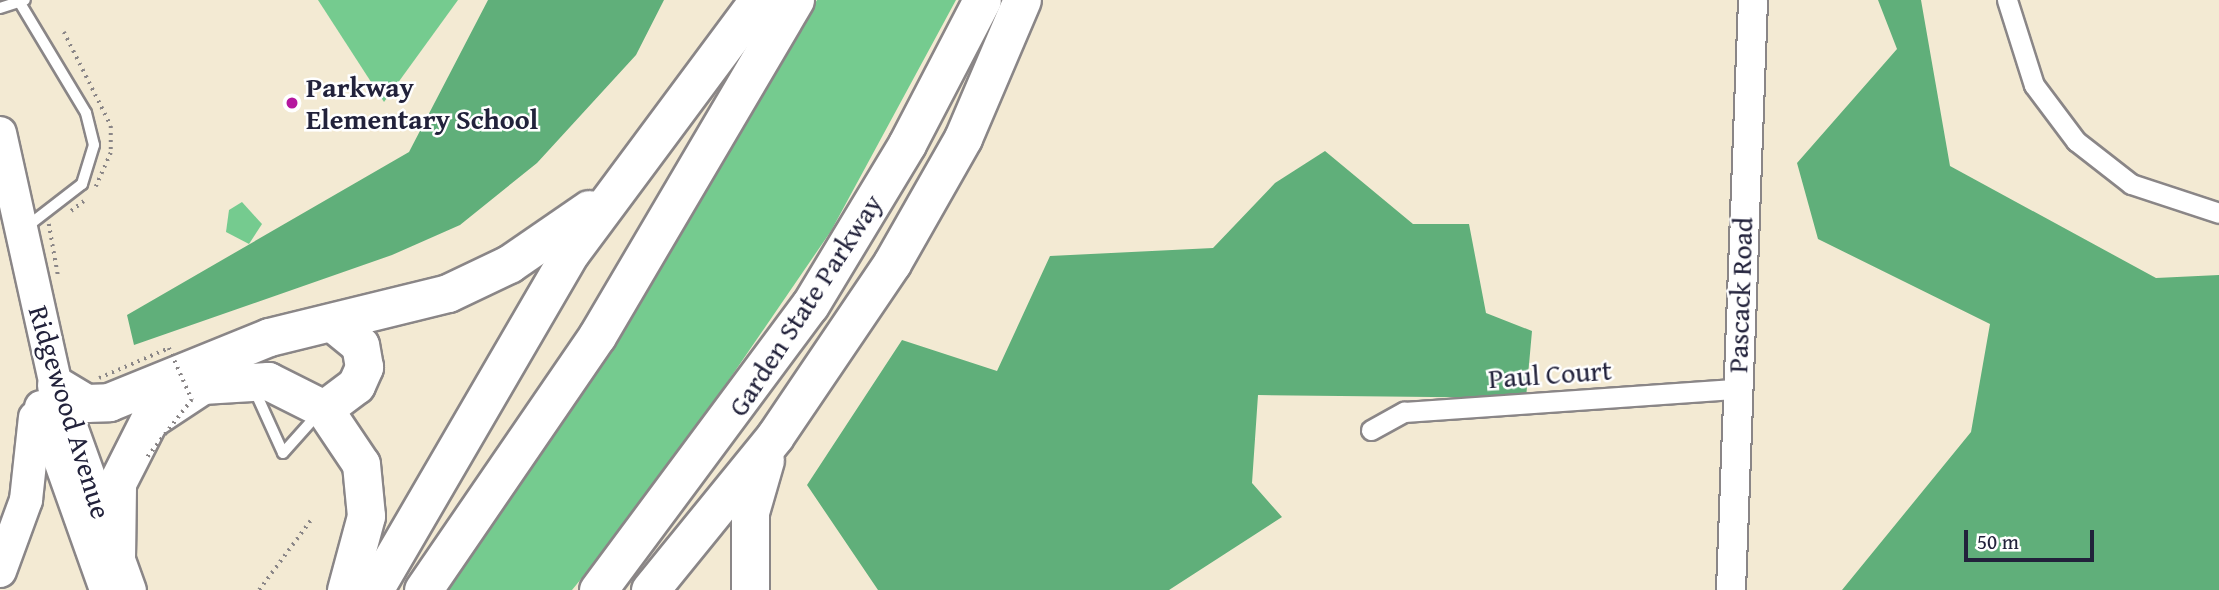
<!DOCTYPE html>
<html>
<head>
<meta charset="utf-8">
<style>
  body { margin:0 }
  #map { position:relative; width:2219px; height:590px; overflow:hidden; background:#f3ead3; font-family:"Gentium Book Plus",serif }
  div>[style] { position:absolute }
  .green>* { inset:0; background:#75cb8f }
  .forest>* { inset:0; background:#60af7a }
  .path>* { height:3.5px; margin-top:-1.75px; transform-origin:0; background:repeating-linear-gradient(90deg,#8a8687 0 2px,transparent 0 7px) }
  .roads { filter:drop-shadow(2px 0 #8a8687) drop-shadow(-2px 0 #8a8687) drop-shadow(0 2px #8a8687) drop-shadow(0 -2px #8a8687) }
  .lane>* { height:10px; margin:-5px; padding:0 5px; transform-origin:5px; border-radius:5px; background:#fff }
  .street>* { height:19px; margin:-9.5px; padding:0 9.5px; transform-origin:9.5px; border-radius:9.5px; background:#fff }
  .secondary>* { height:28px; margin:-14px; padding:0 14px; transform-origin:14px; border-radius:14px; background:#fff }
  .primary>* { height:32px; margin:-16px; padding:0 16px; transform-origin:16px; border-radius:16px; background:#fff }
  .highway>* { height:37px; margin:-18.5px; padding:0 18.5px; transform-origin:18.5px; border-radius:18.5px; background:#fff }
  .path-bridge>* { height:3.5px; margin-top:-1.75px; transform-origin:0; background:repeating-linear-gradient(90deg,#8a8687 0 2px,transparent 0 7px) }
  .dots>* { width:19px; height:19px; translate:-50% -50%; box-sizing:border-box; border:4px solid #fff; border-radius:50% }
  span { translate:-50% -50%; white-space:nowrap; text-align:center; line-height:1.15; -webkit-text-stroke:5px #fff; paint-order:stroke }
  .poi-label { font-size:28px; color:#22223b; font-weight:700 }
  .left { translate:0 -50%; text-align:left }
  .street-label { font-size:28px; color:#22223b }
  .scale { position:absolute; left:1964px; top:530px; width:130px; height:32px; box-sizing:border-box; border:4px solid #22223b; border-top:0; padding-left:9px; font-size:21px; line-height:24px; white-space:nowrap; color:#22223b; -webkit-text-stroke:5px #fff; paint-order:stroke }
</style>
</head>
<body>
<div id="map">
  <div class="green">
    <div style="clip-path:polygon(318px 0,458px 0,384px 102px)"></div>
    <div style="clip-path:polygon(817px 0,956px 0,831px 231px,650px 495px,572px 590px,443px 590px,584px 391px)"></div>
    <div style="clip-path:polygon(242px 202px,262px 224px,249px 244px,226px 232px,229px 210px)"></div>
  </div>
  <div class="forest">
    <div style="clip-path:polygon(488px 0,664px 0,636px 55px,537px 163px,460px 225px,392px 255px,134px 345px,127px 315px,409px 152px)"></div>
    <div style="clip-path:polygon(1878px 0,1921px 0,1950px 166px,2156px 278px,2219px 275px,2219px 590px,1842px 590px,1971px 432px,1990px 324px,1818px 239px,1797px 163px,1897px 49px)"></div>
    <div style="clip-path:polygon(1325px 151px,1413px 224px,1469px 224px,1486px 313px,1532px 331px,1526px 398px,1258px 395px,1252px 483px,1282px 517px,1169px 590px,878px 590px,807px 485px,902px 340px,997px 371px,1050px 256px,1213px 248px,1275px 183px)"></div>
  </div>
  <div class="path">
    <div style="left:64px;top:32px;width:105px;rotate:63.4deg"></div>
    <div style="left:111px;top:126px;width:27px;rotate:90deg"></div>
    <div style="left:111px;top:153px;width:37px;rotate:114deg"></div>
    <div style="left:71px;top:211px;width:16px;rotate:-38deg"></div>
    <div style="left:49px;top:224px;width:52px;rotate:80deg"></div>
    <div style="left:259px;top:590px;width:87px;rotate:-53.4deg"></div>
  </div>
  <div class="roads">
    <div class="lane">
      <div style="left:20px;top:3px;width:128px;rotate:59deg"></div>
      <div style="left:86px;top:113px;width:33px;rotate:76deg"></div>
      <div style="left:94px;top:145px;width:41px;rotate:107.1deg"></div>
      <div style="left:82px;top:184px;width:72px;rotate:142.3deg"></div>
      <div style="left:0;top:8px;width:26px;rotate:-18deg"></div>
      <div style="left:254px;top:389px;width:70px;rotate:65.6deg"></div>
      <div style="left:283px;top:453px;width:51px;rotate:-48.2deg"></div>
    </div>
    <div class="street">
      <div style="left:2007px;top:0;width:89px;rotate:72.4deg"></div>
      <div style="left:2034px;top:85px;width:70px;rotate:53.1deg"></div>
      <div style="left:2076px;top:141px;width:70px;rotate:38deg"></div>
      <div style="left:2131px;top:184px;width:93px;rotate:18.2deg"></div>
      <div style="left:1371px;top:430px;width:38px;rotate:-29deg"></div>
      <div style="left:1404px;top:412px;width:334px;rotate:-4deg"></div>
    </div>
    <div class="secondary">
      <div style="left:1731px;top:590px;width:590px;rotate:-87.86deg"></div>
    </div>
    <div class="primary">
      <div style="left:0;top:133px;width:258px;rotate:77.5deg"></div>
      <div style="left:56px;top:385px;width:218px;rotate:70.2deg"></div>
      <div style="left:41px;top:407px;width:194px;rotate:70.4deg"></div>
      <div style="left:0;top:571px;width:76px;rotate:-69.9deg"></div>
      <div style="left:26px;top:500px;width:83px;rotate:-83.8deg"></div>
    </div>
    <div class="highway">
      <div style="left:56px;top:385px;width:35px;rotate:31deg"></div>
      <div style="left:86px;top:403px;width:23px;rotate:-2deg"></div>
      <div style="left:109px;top:402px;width:173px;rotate:-22.1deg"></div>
      <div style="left:269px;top:337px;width:184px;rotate:-13.8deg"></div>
      <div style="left:448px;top:293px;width:68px;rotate:-25.4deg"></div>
      <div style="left:509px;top:264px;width:97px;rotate:-34.5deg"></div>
      <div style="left:324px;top:409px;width:40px;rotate:-37deg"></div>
      <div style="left:356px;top:385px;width:20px;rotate:-66deg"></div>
      <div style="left:364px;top:367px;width:22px;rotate:-100deg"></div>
      <div style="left:360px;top:345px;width:36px;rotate:-141deg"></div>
      <div style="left:116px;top:558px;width:75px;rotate:-89.2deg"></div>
      <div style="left:117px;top:483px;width:71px;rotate:-63.1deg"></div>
      <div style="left:149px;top:420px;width:64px;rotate:-33.4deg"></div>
      <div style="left:202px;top:385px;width:66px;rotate:-3.5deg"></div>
      <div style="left:268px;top:381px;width:63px;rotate:26.6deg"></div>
      <div style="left:324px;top:409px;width:66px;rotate:56.1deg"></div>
      <div style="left:361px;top:464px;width:52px;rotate:84.5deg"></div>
      <div style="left:366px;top:516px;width:77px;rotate:105.1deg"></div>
      <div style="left:374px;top:590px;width:391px;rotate:-59.8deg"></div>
      <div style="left:571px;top:252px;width:314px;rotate:-53.4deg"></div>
      <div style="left:423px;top:590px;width:308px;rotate:-55.6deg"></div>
      <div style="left:597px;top:336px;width:390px;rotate:-59.5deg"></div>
      <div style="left:598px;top:590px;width:355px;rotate:-53.4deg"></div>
      <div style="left:810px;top:305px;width:188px;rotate:-58.9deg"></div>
      <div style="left:907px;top:144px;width:162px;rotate:-62.5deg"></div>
      <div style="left:650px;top:590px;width:198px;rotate:-50.9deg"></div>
      <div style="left:775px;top:436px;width:209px;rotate:-55.9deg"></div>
      <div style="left:892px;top:263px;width:144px;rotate:-60.4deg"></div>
      <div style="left:963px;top:138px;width:150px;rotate:-66.9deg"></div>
      <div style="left:750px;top:590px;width:78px;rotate:-90deg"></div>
      <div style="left:750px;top:512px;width:54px;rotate:-73.9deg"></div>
    </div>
  </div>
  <div class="path-bridge">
    <div style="left:99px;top:378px;width:76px;rotate:-23.2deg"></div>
    <div style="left:169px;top:348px;width:57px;rotate:66.1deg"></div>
    <div style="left:192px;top:400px;width:73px;rotate:127.8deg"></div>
  </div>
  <div class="dots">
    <div style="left:292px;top:103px;background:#b5179e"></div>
  </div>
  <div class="poi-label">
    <span class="left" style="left:306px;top:103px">Parkway<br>Elementary School</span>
  </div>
  <div class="street-label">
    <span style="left:1740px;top:295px;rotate:-88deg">Pascack Road</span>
    <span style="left:805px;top:305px;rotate:-57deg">Garden State Parkway</span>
    <span style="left:1550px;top:374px;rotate:-4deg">Paul Court</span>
    <span style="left:70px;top:412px;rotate:73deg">Ridgewood Avenue</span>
  </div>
  <div class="scale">50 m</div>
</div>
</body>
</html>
